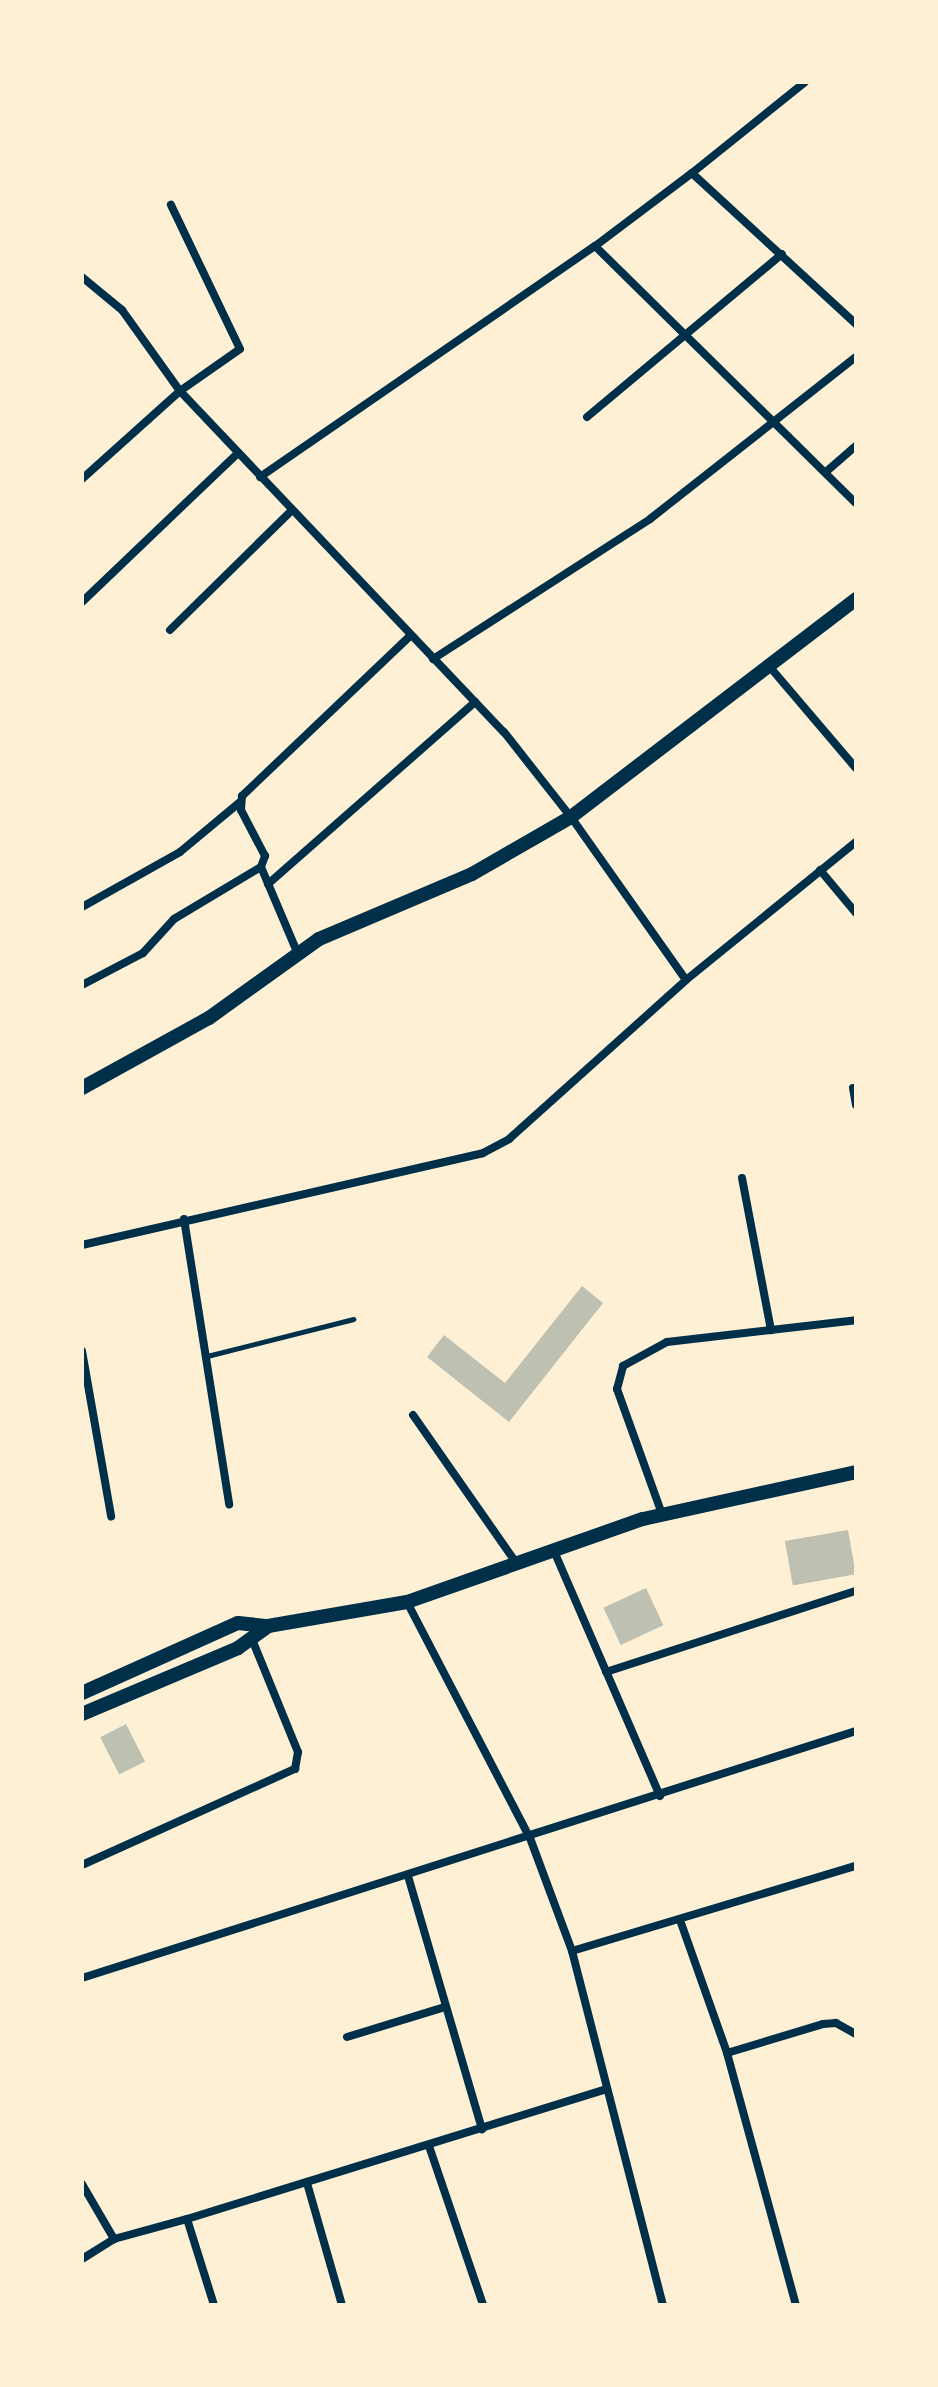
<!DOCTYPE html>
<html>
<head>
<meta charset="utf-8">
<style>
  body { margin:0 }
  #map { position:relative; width:938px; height:2387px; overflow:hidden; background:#fdf0d5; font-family:Karla,sans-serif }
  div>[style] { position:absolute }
  .building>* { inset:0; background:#bec0b2; transform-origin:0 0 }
  .service>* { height:5px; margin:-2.5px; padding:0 2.5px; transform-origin:2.5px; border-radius:2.5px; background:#003049 }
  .minor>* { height:8px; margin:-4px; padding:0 4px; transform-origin:4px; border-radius:4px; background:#003049 }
  .tertiary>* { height:14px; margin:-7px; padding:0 7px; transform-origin:7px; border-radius:7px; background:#003049 }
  span { translate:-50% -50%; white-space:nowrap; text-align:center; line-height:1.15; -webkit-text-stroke:8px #fdf0d5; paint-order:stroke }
  .frame { position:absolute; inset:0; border:84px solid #fdf0d5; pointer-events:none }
</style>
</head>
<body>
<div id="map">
  <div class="building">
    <div style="clip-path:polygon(582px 1286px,603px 1303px,509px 1422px,427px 1357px,444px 1335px,505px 1383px)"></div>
    <div style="left:848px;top:1530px;width:45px;height:64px;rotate:80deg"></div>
    <div style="left:646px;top:1588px;width:41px;height:47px;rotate:65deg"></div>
    <div style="left:126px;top:1724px;width:42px;height:29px;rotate:63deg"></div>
  </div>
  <div class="service">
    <div style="left:207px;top:1356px;width:151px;rotate:-14.2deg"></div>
  </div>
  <div class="minor">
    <div style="left:692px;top:173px;width:145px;rotate:-38.8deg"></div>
    <div style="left:82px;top:277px;width:52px;rotate:39.5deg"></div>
    <div style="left:122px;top:310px;width:100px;rotate:54.4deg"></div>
    <div style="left:180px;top:391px;width:470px;rotate:46.5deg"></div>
    <div style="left:504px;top:732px;width:108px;rotate:51.8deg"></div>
    <div style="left:571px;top:817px;width:199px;rotate:54.8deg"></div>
    <div style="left:856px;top:324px;width:223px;rotate:-137.4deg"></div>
    <div style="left:692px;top:173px;width:121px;rotate:143deg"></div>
    <div style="left:595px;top:246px;width:366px;rotate:44.6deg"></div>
    <div style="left:587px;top:417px;width:254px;rotate:-39.9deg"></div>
    <div style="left:827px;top:471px;width:38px;rotate:-41deg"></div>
    <div style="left:260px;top:477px;width:407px;rotate:-34.6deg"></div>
    <div style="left:82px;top:479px;width:132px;rotate:-41.9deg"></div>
    <div style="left:180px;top:391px;width:73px;rotate:-35deg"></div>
    <div style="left:240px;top:349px;width:160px;rotate:-115.6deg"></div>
    <div style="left:82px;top:602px;width:216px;rotate:-43.7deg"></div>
    <div style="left:170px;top:630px;width:170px;rotate:-44.5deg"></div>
    <div style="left:433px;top:659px;width:258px;rotate:-32.8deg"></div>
    <div style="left:650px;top:519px;width:262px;rotate:-38.2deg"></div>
    <div style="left:769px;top:666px;width:133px;rotate:49.6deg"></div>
    <div style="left:261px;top:867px;width:92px;rotate:67deg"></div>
    <div style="left:820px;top:870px;width:56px;rotate:50.1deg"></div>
    <div style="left:268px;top:884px;width:276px;rotate:-41.3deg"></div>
    <div style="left:82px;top:907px;width:112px;rotate:-29.3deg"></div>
    <div style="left:180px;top:852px;width:78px;rotate:-39.8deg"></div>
    <div style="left:82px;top:985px;width:69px;rotate:-27.7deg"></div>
    <div style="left:143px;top:953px;width:46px;rotate:-47.6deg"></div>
    <div style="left:174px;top:919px;width:101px;rotate:-30.9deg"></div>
    <div style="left:261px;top:867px;width:12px;rotate:-70deg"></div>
    <div style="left:265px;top:856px;width:52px;rotate:-117.6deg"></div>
    <div style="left:241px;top:810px;width:14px;rotate:-86deg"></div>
    <div style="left:242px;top:796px;width:232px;rotate:-43.6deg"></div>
    <div style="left:853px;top:1088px;width:17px;rotate:80deg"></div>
    <div style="left:742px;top:1178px;width:155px;rotate:79.2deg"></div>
    <div style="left:184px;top:1219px;width:289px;rotate:81deg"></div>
    <div style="left:82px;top:1245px;width:411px;rotate:-12.9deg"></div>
    <div style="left:483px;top:1153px;width:30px;rotate:-28deg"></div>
    <div style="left:509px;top:1139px;width:238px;rotate:-41.9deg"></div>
    <div style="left:686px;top:980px;width:219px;rotate:-39.1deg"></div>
    <div style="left:82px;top:1351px;width:168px;rotate:80deg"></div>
    <div style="left:413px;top:1415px;width:182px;rotate:55.1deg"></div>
    <div style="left:662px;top:1514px;width:133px;rotate:-109.8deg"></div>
    <div style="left:617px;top:1389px;width:24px;rotate:-75deg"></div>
    <div style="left:623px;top:1366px;width:50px;rotate:-28.6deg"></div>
    <div style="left:667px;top:1342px;width:190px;rotate:-6.6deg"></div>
    <div style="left:554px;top:1551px;width:267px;rotate:66.6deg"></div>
    <div style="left:407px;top:1602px;width:266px;rotate:62.5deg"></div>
    <div style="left:530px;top:1838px;width:121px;rotate:69.6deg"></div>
    <div style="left:572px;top:1951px;width:296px;rotate:-16.7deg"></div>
    <div style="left:606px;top:1672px;width:263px;rotate:-18deg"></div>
    <div style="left:82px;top:1865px;width:234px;rotate:-24.3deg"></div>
    <div style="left:295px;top:1769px;width:17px;rotate:-80deg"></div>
    <div style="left:298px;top:1752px;width:122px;rotate:-112.2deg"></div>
    <div style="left:408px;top:1876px;width:264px;rotate:73.7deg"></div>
    <div style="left:680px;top:1920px;width:141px;rotate:70.5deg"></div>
    <div style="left:727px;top:2053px;width:261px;rotate:74.7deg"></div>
    <div style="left:572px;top:1951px;width:366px;rotate:75.6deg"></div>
    <div style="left:82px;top:1978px;width:812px;rotate:-17.7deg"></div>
    <div style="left:347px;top:2037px;width:102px;rotate:-17deg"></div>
    <div style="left:727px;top:2053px;width:100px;rotate:-16.8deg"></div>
    <div style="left:823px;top:2024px;width:13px;rotate:-4deg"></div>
    <div style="left:836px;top:2023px;width:23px;rotate:29deg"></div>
    <div style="left:429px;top:2146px;width:168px;rotate:71.2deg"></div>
    <div style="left:307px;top:2183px;width:127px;rotate:74deg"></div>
    <div style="left:82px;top:2184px;width:64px;rotate:59.8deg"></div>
    <div style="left:82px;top:2259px;width:38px;rotate:-32deg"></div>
    <div style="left:114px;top:2239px;width:76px;rotate:-15.3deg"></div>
    <div style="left:214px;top:2305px;width:90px;rotate:-107.4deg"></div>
    <div style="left:187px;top:2219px;width:439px;rotate:-17.2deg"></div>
  </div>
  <div class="tertiary">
    <div style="left:82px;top:1088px;width:145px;rotate:-28.9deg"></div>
    <div style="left:209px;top:1018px;width:135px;rotate:-35.7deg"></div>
    <div style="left:319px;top:939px;width:166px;rotate:-23deg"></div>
    <div style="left:472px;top:874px;width:114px;rotate:-29.9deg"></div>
    <div style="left:571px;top:817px;width:359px;rotate:-37.4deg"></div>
    <div style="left:82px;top:1693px;width:171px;rotate:-24.2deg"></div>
    <div style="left:238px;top:1623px;width:30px;rotate:6deg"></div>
    <div style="left:268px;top:1626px;width:141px;rotate:-9.8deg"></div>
    <div style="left:407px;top:1602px;width:250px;rotate:-19.4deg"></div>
    <div style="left:643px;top:1519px;width:218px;rotate:-12.4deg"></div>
    <div style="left:82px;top:1714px;width:169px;rotate:-22.9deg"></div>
    <div style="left:238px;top:1648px;width:37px;rotate:-36deg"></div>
  </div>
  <div class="frame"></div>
</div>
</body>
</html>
